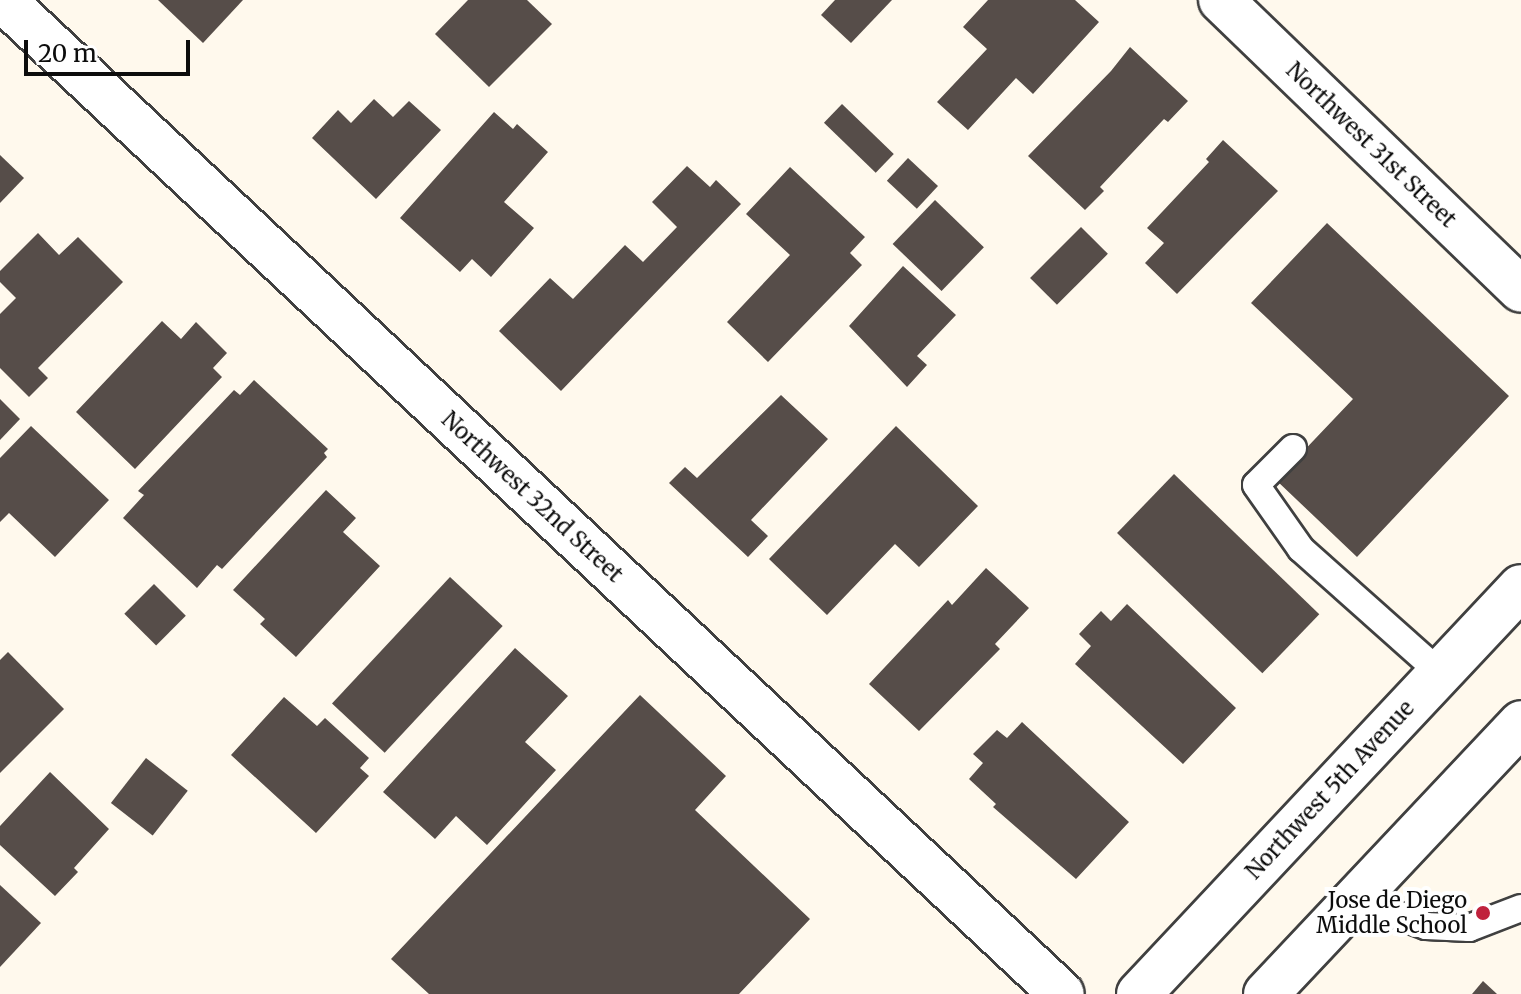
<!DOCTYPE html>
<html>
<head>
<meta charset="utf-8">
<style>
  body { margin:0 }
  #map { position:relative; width:1521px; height:994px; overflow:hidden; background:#fff9ed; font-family:Merriweather,serif }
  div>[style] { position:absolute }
  .building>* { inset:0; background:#564d49; transform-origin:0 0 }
  .roads { filter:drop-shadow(2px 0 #404040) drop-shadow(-2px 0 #404040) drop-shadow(0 2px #404040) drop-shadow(0 -2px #404040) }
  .service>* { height:26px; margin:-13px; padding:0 13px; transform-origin:13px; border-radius:13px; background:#fff }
  .minor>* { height:44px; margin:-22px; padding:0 22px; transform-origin:22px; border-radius:22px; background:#fff }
  .tertiary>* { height:44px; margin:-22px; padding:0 22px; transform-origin:22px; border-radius:22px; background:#fff }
  .dots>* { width:22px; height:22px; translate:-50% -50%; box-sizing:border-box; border:4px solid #fff; border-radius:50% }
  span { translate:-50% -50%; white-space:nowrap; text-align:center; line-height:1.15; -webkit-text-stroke:8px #fff; paint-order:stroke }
  .street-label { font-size:22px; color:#0d0d0d }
  .poi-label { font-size:22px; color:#0d0d0d }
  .right { translate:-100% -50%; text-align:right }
  .scale { position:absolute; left:24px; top:40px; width:166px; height:36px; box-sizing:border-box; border:4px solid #0d0d0d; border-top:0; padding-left:10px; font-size:24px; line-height:28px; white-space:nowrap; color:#0d0d0d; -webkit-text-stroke:6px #fff; paint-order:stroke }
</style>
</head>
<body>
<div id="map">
  <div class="building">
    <div style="clip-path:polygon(158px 0,243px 0,203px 43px)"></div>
    <div style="clip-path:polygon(468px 0,527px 0,552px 24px,489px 87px,435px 34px)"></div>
    <div style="clip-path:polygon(835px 0,892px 0,851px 43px,821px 15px)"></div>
    <div style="clip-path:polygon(988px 0,1075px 0,1099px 22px,1033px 94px,1016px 78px,968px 130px,937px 102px,987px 49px,963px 27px)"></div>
    <div style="clip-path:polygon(1130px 47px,1188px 101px,1168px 122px,1164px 119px,1100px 187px,1104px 191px,1085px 210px,1028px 156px,1111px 71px)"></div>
    <div style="clip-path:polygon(374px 99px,393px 117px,409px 101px,441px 130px,376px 199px,312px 138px,338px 110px,351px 123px)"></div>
    <div style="left:842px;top:104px;width:72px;height:26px;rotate:44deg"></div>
    <div style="clip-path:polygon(494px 112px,513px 129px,517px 124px,548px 152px,504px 202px,534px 228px,491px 277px,472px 259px,460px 272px,400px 218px)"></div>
    <div style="clip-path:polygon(1223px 140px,1278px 191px,1177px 294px,1145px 263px,1164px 243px,1147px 228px,1209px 162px,1206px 159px)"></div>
    <div style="clip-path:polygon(0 155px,24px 178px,0 203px)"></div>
    <div style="left:908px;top:158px;width:41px;height:31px;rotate:43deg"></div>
    <div style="clip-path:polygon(687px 166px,710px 187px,716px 180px,741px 204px,561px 391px,499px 331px,550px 278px,573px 299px,625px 245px,643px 262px,677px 227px,652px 202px)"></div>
    <div style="clip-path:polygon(790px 167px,865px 237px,850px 253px,862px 265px,768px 362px,727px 322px,790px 255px,746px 214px)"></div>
    <div style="left:935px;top:200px;width:68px;height:61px;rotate:44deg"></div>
    <div style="clip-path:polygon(1327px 223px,1509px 396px,1357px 557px,1276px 480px,1353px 399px,1251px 303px)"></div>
    <div style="left:1081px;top:227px;width:38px;height:72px;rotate:45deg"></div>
    <div style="clip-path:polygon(38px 233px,59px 255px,78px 237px,123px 282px,38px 368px,48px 378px,29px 397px,0 368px,0 314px,16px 298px,0 282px,0 271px)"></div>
    <div style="clip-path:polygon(903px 266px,956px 315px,917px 356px,927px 365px,907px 387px,849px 326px)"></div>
    <div style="clip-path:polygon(162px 321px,181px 339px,196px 322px,227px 353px,213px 368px,222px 377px,135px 469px,76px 412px)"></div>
    <div style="clip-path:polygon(254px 380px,328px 449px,324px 453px,327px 457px,222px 569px,217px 565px,197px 588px,123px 518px,144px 495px,138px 491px,234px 390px,240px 395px)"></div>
    <div style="clip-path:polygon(781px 395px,828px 439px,751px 520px,768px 536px,748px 557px,669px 483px,685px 467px,697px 478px)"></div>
    <div style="clip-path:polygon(0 399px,20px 419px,0 440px)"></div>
    <div style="clip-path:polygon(31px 426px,109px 500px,55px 557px,9px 513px,0 522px,0 458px)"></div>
    <div style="clip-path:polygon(896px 426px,978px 506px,919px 567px,895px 544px,827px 615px,769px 559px)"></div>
    <div style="left:1174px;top:474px;width:202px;height:82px;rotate:44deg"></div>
    <div style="clip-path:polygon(326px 490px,356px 518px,343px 532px,380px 566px,296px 657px,260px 624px,265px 619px,233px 590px)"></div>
    <div style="clip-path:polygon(986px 568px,1029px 608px,995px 644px,1000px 649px,919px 731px,869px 684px,948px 600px,952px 605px)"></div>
    <div style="left:450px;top:577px;width:72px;height:173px;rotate:43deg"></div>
    <div style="left:154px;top:584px;width:45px;height:42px;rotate:45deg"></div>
    <div style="clip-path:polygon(1127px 604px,1236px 708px,1183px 764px,1075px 664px,1091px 646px,1079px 634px,1101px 611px,1111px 621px)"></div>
    <div style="clip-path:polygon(515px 648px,568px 696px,525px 742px,556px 770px,487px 845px,456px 816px,435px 839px,383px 792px)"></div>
    <div style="clip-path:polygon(8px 652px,64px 709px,0 773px,0 660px)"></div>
    <div style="clip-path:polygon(640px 695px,726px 776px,695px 810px,810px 919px,739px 994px,429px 994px,391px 959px)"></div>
    <div style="clip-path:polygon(284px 697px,317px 726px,325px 718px,369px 758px,360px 768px,369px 776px,316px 833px,231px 755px)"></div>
    <div style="clip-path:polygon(1022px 722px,1129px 822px,1076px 879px,993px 807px,996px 804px,969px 779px,983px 763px,973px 754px,997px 730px,1007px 738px)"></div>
    <div style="left:146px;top:758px;width:53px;height:57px;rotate:38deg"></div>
    <div style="clip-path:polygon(50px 772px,109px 829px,74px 868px,78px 872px,55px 896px,0 845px,0 826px)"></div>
    <div style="clip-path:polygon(0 885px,41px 923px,0 967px)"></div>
    <div style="clip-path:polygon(1483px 981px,1497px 994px,1472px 994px)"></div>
  </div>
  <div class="roads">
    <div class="service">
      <div style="left:1293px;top:448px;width:52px;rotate:135deg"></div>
      <div style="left:1256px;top:485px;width:78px;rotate:54.9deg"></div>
      <div style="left:1301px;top:549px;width:186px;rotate:41.7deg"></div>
      <div style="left:1355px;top:899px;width:76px;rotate:20.8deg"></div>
      <div style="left:1426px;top:926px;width:43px;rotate:2.7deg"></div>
      <div style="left:1469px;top:928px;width:56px;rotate:-21deg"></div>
    </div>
    <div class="minor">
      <div style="left:3px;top:0;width:1452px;rotate:43.19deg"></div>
      <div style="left:1221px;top:0;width:417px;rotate:44deg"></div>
    </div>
    <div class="tertiary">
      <div style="left:1139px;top:994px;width:558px;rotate:-46.81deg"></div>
      <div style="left:1266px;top:994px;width:372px;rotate:-46.7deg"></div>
    </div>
  </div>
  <div class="dots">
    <div style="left:1483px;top:913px;background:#c0223c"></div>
  </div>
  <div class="street-label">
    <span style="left:1371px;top:145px;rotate:44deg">Northwest 31st Street</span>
    <span style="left:532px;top:497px;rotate:43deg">Northwest 32nd Street</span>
    <span style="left:1330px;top:790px;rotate:-47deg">Northwest 5th Avenue</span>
  </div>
  <div class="poi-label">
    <span class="right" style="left:1467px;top:913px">Jose de Diego<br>Middle School</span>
  </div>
  <div class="scale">20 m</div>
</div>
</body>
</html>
